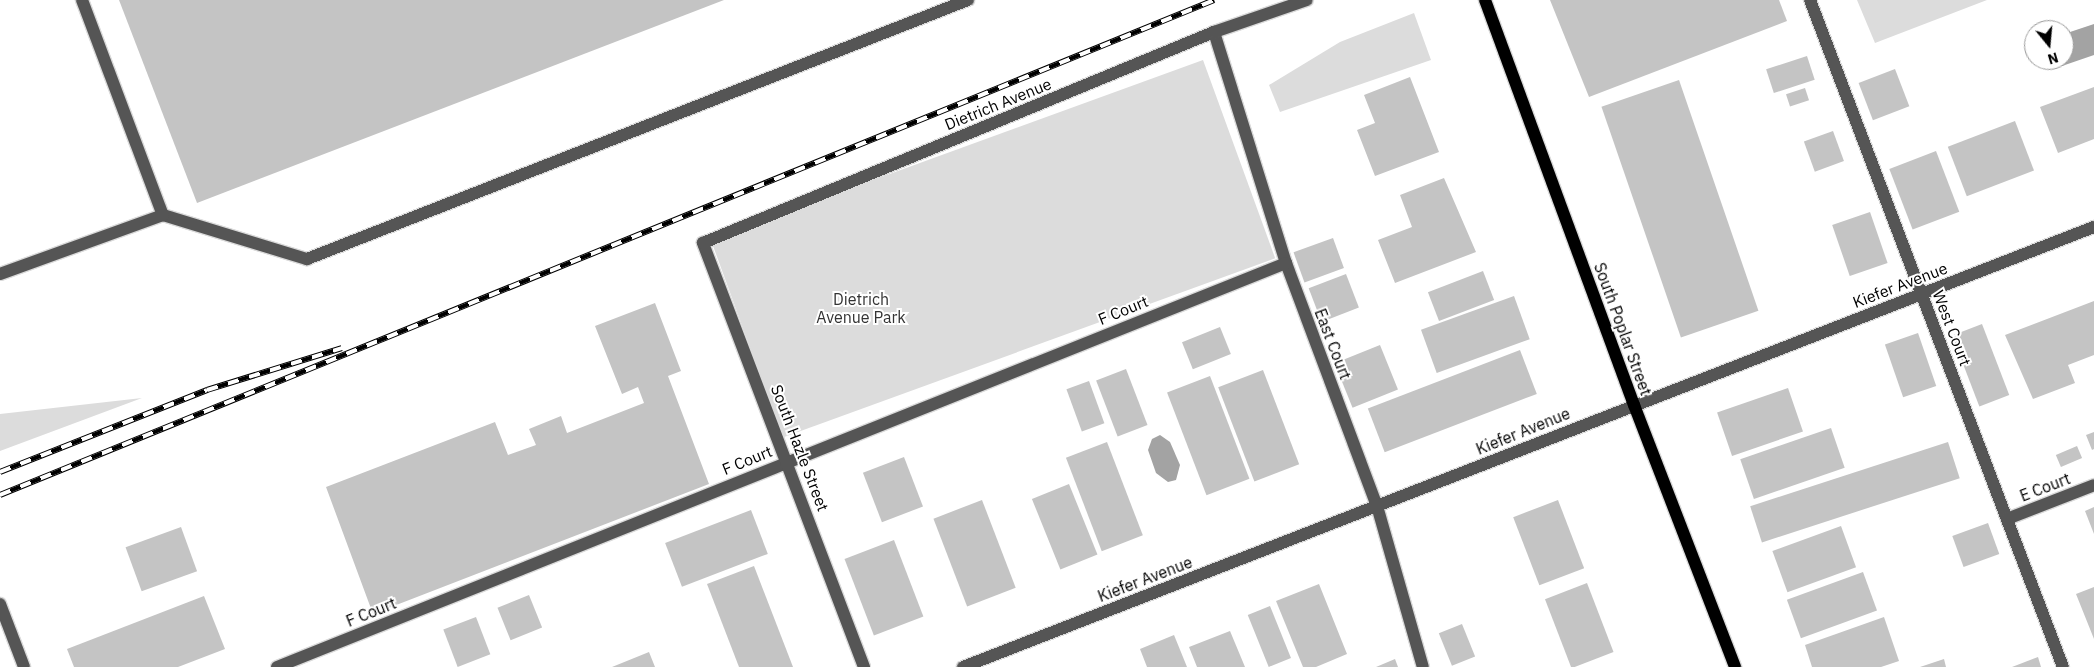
<!DOCTYPE html>
<html>
<head>
<meta charset="utf-8">
<style>
  body { margin:0 }
  #map { position:relative; width:2094px; height:667px; overflow:hidden; background:#fff; font-family:"IBM Plex Sans",sans-serif }
  div>[style] { position:absolute }
  .green>* { inset:0; background:#dcdcdc; transform-origin:0 0 }
  .water>* { inset:0; background:#a3a3a3 }
  .building>* { inset:0; background:#c4c4c4; transform-origin:0 0 }
  .roads { filter:drop-shadow(1px 0 #dbdbdb) drop-shadow(-1px 0 #dbdbdb) drop-shadow(0 1px #dbdbdb) drop-shadow(0 -1px #dbdbdb) }
  .minor>* { height:12px; margin:-6px; padding:0 6px; transform-origin:6px; border-radius:6px; background:#555 }
  .major>* { height:12px; margin:-6px; padding:0 6px; transform-origin:6px; border-radius:6px; background:#000 }
  .rail>* { height:5.5px; margin-top:-2.75px; transform-origin:0; background:repeating-linear-gradient(90deg,#fff 0 11px,#000 0 22px); box-sizing:border-box; border-block:1px solid #000 }
  span { translate:-50% -50%; white-space:nowrap; text-align:center; line-height:1.15; -webkit-text-stroke:4px #fff; paint-order:stroke }
  .street-label { font-size:16px; color:#000 }
  .park-label { font-size:16px; color:#333 }
  .north { position:absolute; left:2024px; top:20px; width:50px; height:50px; box-sizing:border-box; background:#fff; border:1px solid #999; border-radius:50%; rotate:163deg; font-size:14px; font-weight:700; line-height:20px; text-align:center; color:#000 }
  .north::after { content:''; display:block; margin:auto; width:18px; height:22px; background:#000; clip-path:polygon(50% 0,100% 100%,50% 72%,0 100%) }
</style>
</head>
<body>
<div id="map">
  <div class="green">
    <div style="clip-path:polygon(1857px 0,1987px 0,1875px 43px)"></div>
    <div style="clip-path:polygon(1414px 13px,1431px 60px,1280px 112px,1269px 85px,1340px 42px)"></div>
    <div style="left:1203px;top:60px;width:211px;height:524px;rotate:70deg"></div>
    <div style="clip-path:polygon(142px 398px,0 451px,0 414px)"></div>
  </div>
  <div class="water">
    <div style="clip-path:polygon(2094px 24px,2094px 55px,2062px 66px,2060px 60px,2064px 60px,2064px 34px)"></div>
    <div style="clip-path:polygon(1160px 435px,1170px 442px,1180px 465px,1176px 480px,1168px 482px,1156px 473px,1148px 450px,1152px 439px)"></div>
  </div>
  <div class="building">
    <div style="clip-path:polygon(119px 0,724px 0,197px 203px)"></div>
    <div style="clip-path:polygon(1550px 0,1779px 0,1787px 21px,1589px 97px)"></div>
    <div style="left:1807px;top:56px;width:25px;height:43px;rotate:72deg"></div>
    <div style="left:1895px;top:69px;width:40px;height:39px;rotate:69deg"></div>
    <div style="clip-path:polygon(1410px 77px,1439px 152px,1375px 176px,1357px 130px,1375px 123px,1364px 95px)"></div>
    <div style="left:1679px;top:80px;width:244px;height:82px;rotate:71deg"></div>
    <div style="clip-path:polygon(2094px 87px,2094px 139px,2058px 153px,2040px 107px)"></div>
    <div style="left:1805px;top:88px;width:13px;height:20px;rotate:72deg"></div>
    <div style="left:2015px;top:121px;width:53px;height:72px;rotate:69deg"></div>
    <div style="left:1833px;top:131px;width:32px;height:31px;rotate:70deg"></div>
    <div style="left:1936px;top:151px;width:65px;height:50px;rotate:69deg"></div>
    <div style="clip-path:polygon(1444px 178px,1476px 252px,1395px 283px,1378px 240px,1412px 227px,1400px 195px)"></div>
    <div style="left:1870px;top:212px;width:54px;height:40px;rotate:71deg"></div>
    <div style="left:1333px;top:238px;width:32px;height:42px;rotate:70deg"></div>
    <div style="left:1483px;top:271px;width:31px;height:59px;rotate:69deg"></div>
    <div style="left:1346px;top:274px;width:36px;height:40px;rotate:69deg"></div>
    <div style="left:1514px;top:296px;width:46px;height:99px;rotate:70deg"></div>
    <div style="clip-path:polygon(2094px 301px,2094px 355px,2068px 365px,2075px 383px,2033px 399px,2005px 335px)"></div>
    <div style="clip-path:polygon(655px 303px,681px 371px,668px 376px,709px 484px,373px 614px,326px 487px,495px 422px,508px 455px,536px 445px,529px 429px,561px 416px,567px 433px,644px 403px,638px 387px,622px 394px,595px 326px)"></div>
    <div style="left:1982px;top:324px;width:76px;height:32px;rotate:69deg"></div>
    <div style="left:1220px;top:327px;width:29px;height:41px;rotate:68deg"></div>
    <div style="left:1918px;top:333px;width:56px;height:35px;rotate:71deg"></div>
    <div style="left:1380px;top:345px;width:48px;height:49px;rotate:68deg"></div>
    <div style="left:1520px;top:350px;width:47px;height:163px;rotate:69deg"></div>
    <div style="left:1126px;top:369px;width:60px;height:32px;rotate:69deg"></div>
    <div style="left:1263px;top:370px;width:101px;height:48px;rotate:69deg"></div>
    <div style="left:1210px;top:376px;width:110px;height:46px;rotate:69deg"></div>
    <div style="left:1089px;top:381px;width:45px;height:24px;rotate:70deg"></div>
    <div style="left:1788px;top:388px;width:46px;height:75px;rotate:71deg"></div>
    <div style="left:1831px;top:428px;width:42px;height:96px;rotate:71deg"></div>
    <div style="clip-path:polygon(2094px 432px,2094px 449px,2092px 450px,2086px 435px)"></div>
    <div style="left:1107px;top:442px;width:100px;height:44px;rotate:69deg"></div>
    <div style="left:1948px;top:442px;width:38px;height:208px;rotate:72deg"></div>
    <div style="left:2077px;top:446px;width:13px;height:23px;rotate:67deg"></div>
    <div style="left:904px;top:457px;width:53px;height:44px;rotate:69deg"></div>
    <div style="left:1069px;top:484px;width:76px;height:40px;rotate:68deg"></div>
    <div style="left:982px;top:500px;width:94px;height:52px;rotate:69deg"></div>
    <div style="left:1558px;top:500px;width:73px;height:48px;rotate:69deg"></div>
    <div style="clip-path:polygon(2094px 507px,2094px 534px,2085px 511px)"></div>
    <div style="left:751px;top:510px;width:47px;height:92px;rotate:69deg"></div>
    <div style="left:1988px;top:523px;width:33px;height:38px;rotate:70deg"></div>
    <div style="left:1841px;top:526px;width:44px;height:73px;rotate:70deg"></div>
    <div style="left:181px;top:527px;width:47px;height:59px;rotate:70deg"></div>
    <div style="left:894px;top:540px;width:82px;height:53px;rotate:69deg"></div>
    <div style="clip-path:polygon(754px 566px,793px 667px,739px 667px,707px 584px)"></div>
    <div style="left:1863px;top:572px;width:41px;height:81px;rotate:70deg"></div>
    <div style="left:1587px;top:583px;width:74px;height:45px;rotate:69deg"></div>
    <div style="clip-path:polygon(1319px 584px,1347px 654px,1316px 667px,1303px 667px,1276px 601px)"></div>
    <div style="clip-path:polygon(2094px 587px,2094px 639px,2076px 594px)"></div>
    <div style="left:529px;top:595px;width:35px;height:34px;rotate:68deg"></div>
    <div style="clip-path:polygon(204px 596px,225px 649px,178px 667px,74px 667px,67px 649px)"></div>
    <div style="left:1270px;top:606px;width:56px;height:24px;rotate:68deg"></div>
    <div style="left:476px;top:617px;width:40px;height:35px;rotate:69deg"></div>
    <div style="clip-path:polygon(1884px 617px,1899px 661px,1881px 667px,1812px 667px,1805px 645px)"></div>
    <div style="left:1462px;top:624px;width:35px;height:25px;rotate:68deg"></div>
    <div style="clip-path:polygon(1230px 631px,1245px 667px,1197px 667px,1189px 647px)"></div>
    <div style="clip-path:polygon(1174px 635px,1187px 667px,1147px 667px,1140px 649px)"></div>
    <div style="clip-path:polygon(649px 652px,655px 667px,612px 667px)"></div>
    <div style="clip-path:polygon(2038px 657px,2041px 667px,2012px 667px)"></div>
    <div style="clip-path:polygon(1395px 659px,1398px 667px,1376px 667px)"></div>
    <div style="clip-path:polygon(1944px 659px,1946px 667px,1920px 667px)"></div>
  </div>
  <div class="roads">
    <div class="minor">
      <div style="left:82px;top:0;width:230px;rotate:69.4deg"></div>
      <div style="left:163px;top:215px;width:151px;rotate:17deg"></div>
      <div style="left:307px;top:259px;width:710px;rotate:-21.4deg"></div>
      <div style="left:1810px;top:0;width:713px;rotate:69.23deg"></div>
      <div style="left:1214px;top:32px;width:242px;rotate:72.7deg"></div>
      <div style="left:1286px;top:263px;width:259px;rotate:69.5deg"></div>
      <div style="left:1377px;top:506px;width:167px;rotate:74.1deg"></div>
      <div style="left:0;top:274px;width:173px;rotate:-19.9deg"></div>
      <div style="left:2007px;top:519px;width:93px;rotate:-21.3deg"></div>
      <div style="left:0;top:604px;width:67px;rotate:69.1deg"></div>
      <div style="left:277px;top:667px;width:1087px;rotate:-21.82deg"></div>
      <div style="left:864px;top:667px;width:454px;rotate:-110.8deg"></div>
      <div style="left:703px;top:243px;width:553px;rotate:-22.44deg"></div>
      <div style="left:1214px;top:32px;width:98px;rotate:-19deg"></div>
      <div style="left:963px;top:667px;width:1214px;rotate:-21.26deg"></div>
    </div>
    <div class="major">
      <div style="left:1485px;top:0;width:432px;rotate:69.8deg"></div>
      <div style="left:1634px;top:405px;width:281px;rotate:68.9deg"></div>
    </div>
  </div>
  <div class="rail">
    <div style="left:0;top:472px;width:223px;rotate:-21.6deg"></div>
    <div style="left:207px;top:390px;width:141px;rotate:-17.3deg"></div>
    <div style="left:0;top:495px;width:1311px;rotate:-22.18deg"></div>
  </div>
  <div class="street-label">
    <span style="left:998px;top:104px;rotate:-22deg">Dietrich Avenue</span>
    <span style="left:1900px;top:285px;rotate:-21deg">Kiefer Avenue</span>
    <span style="left:1123px;top:310px;rotate:-22deg">F Court</span>
    <span style="left:1952px;top:328px;rotate:69deg">West Court</span>
    <span style="left:1623px;top:329px;rotate:70deg">South Poplar Street</span>
    <span style="left:1333px;top:344px;rotate:69deg">East Court</span>
    <span style="left:1523px;top:431px;rotate:-22deg">Kiefer Avenue</span>
    <span style="left:800px;top:448px;rotate:69deg">South Hazle Street</span>
    <span style="left:747px;top:460px;rotate:-22deg">F Court</span>
    <span style="left:2045px;top:487px;rotate:-21deg">E Court</span>
    <span style="left:1145px;top:579px;rotate:-21deg">Kiefer Avenue</span>
    <span style="left:371px;top:612px;rotate:-22deg">F Court</span>
  </div>
  <div class="park-label">
    <span style="left:861px;top:308px">Dietrich<br>Avenue Park</span>
  </div>
  <div class="north">N</div>
</div>
</body>
</html>
